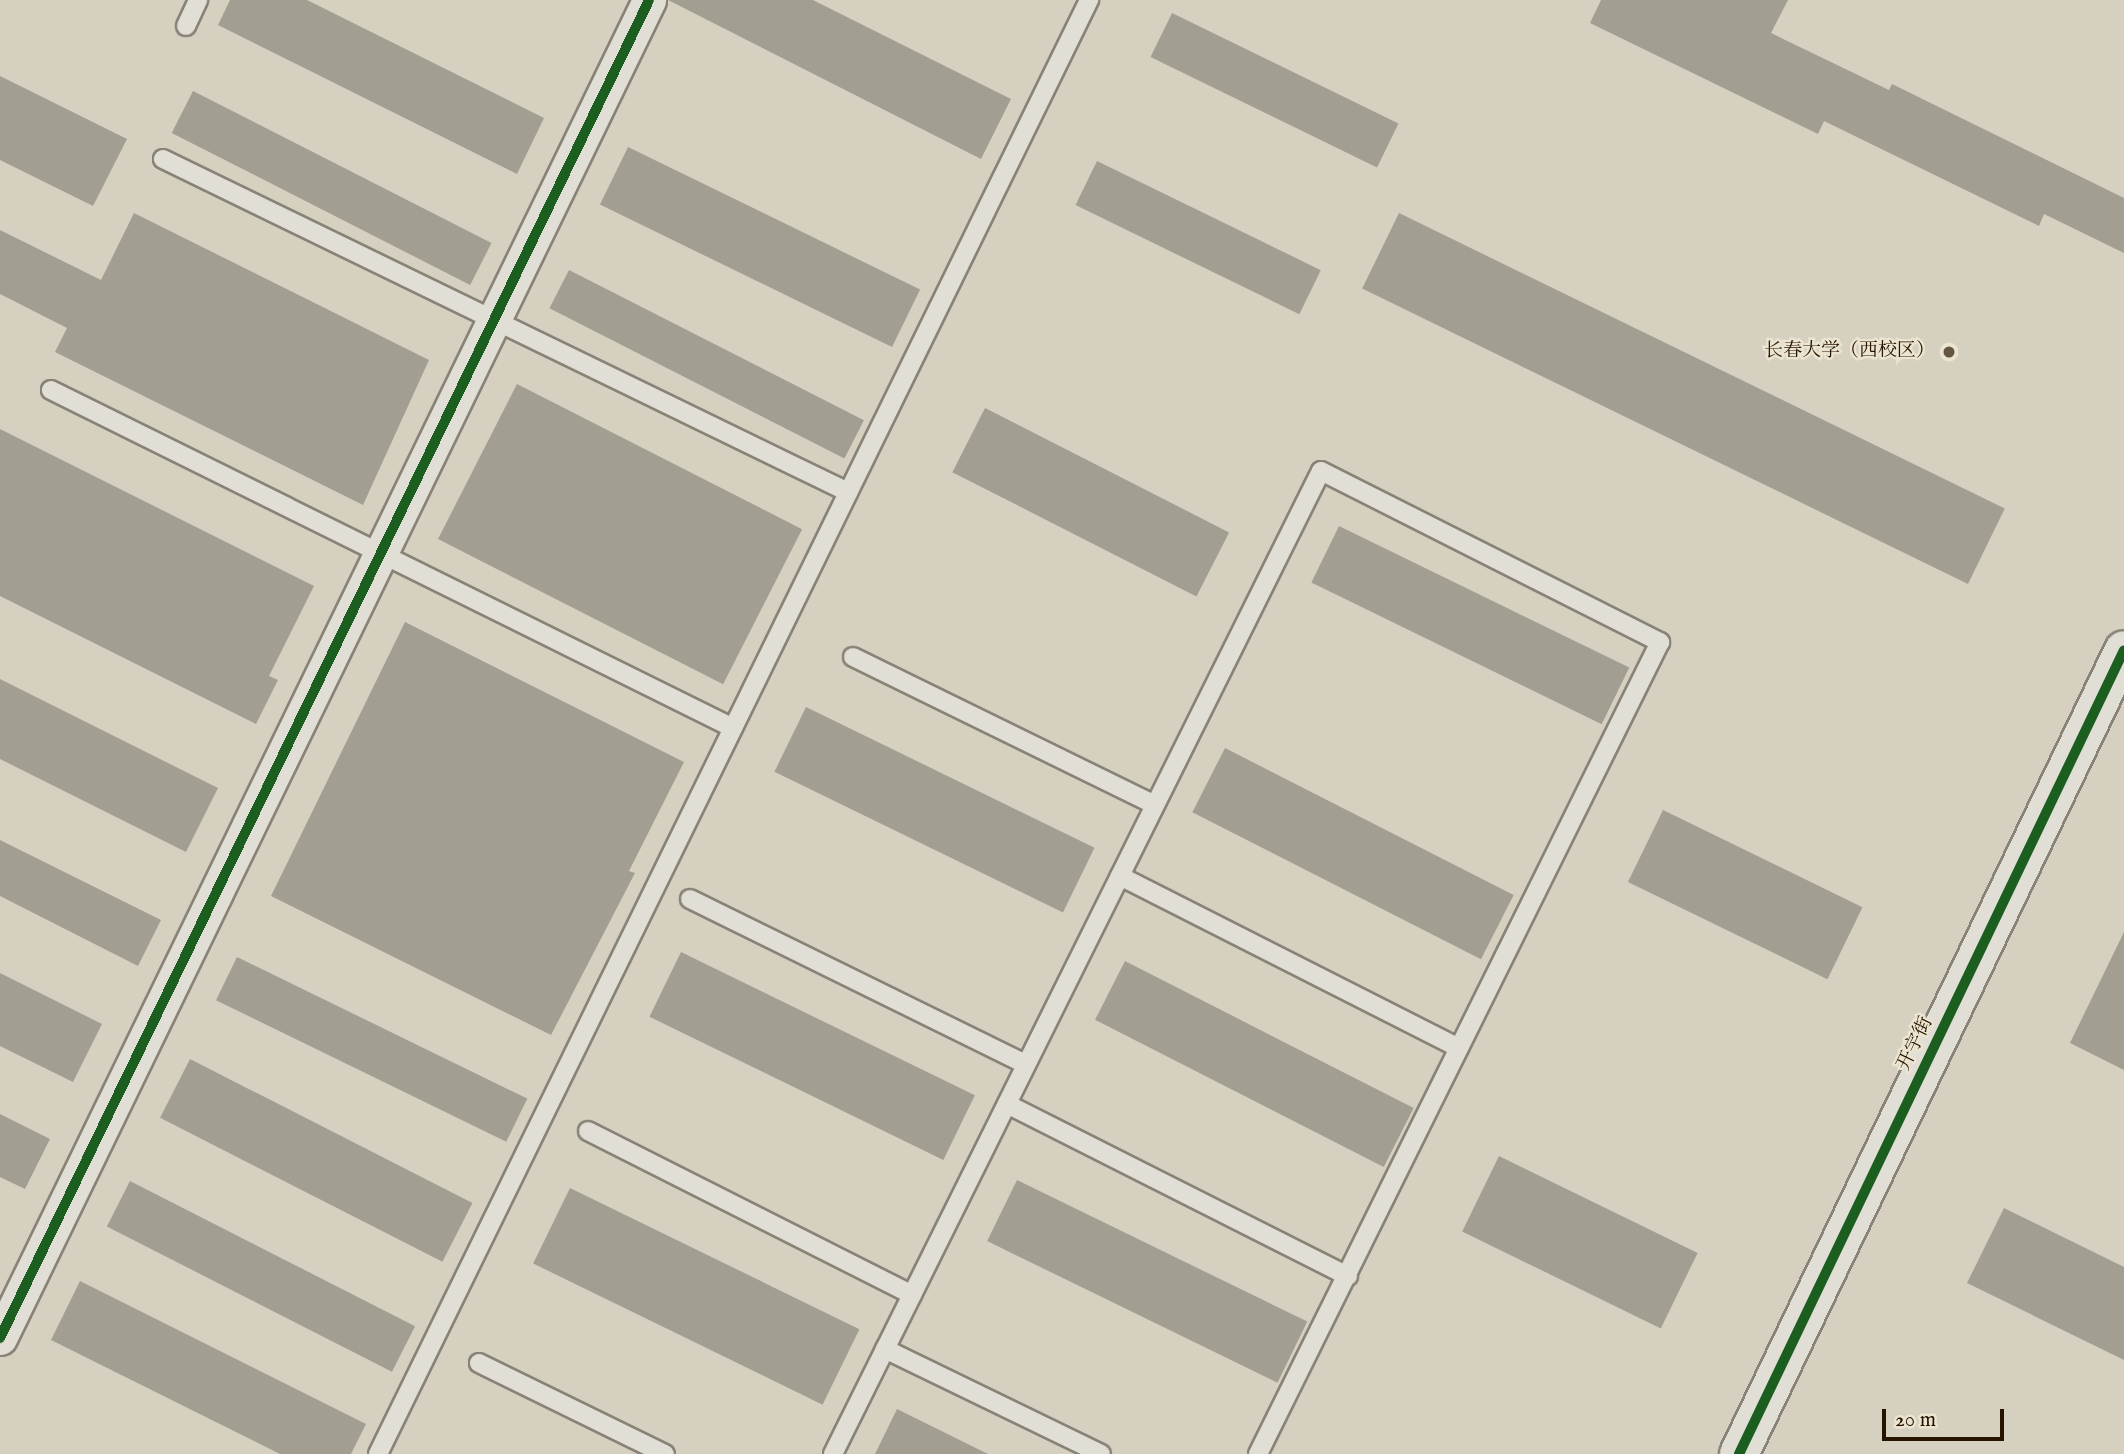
<!DOCTYPE html>
<html>
<head>
<meta charset="utf-8">
<style>
  body { margin:0 }
  #map { position:relative; width:2124px; height:1454px; overflow:hidden; background:#d6d0c0; font-family:"IM FELL English","Noto Serif SC",serif }
  div>[style] { position:absolute }
  .building>* { inset:0; background:#a39e92; transform-origin:0 0 }
  .roads { filter:drop-shadow(2px 0 #888277) drop-shadow(-2px 0 #888277) drop-shadow(0 2px #888277) drop-shadow(0 -2px #888277) }
  .lane>* { height:18px; margin:-9px; padding:0 9px; transform-origin:9px; border-radius:9px; background:#e0ded5 }
  .street>* { height:33px; margin:-16.5px; padding:0 16.5px; transform-origin:16.5px; border-radius:16.5px; background:#e0ded5 }
  .secondary>* { height:38px; margin:-19px; padding:0 19px; transform-origin:19px; border-radius:19px; background:#e0ded5 }
  .cycleway>* { height:10px; margin:-5px; padding:0 5px; transform-origin:5px; border-radius:5px; background:#1b5e20 }
  .dots>* { width:19px; height:19px; translate:-50% -50%; box-sizing:border-box; border:4px solid #eae4d1; border-radius:50% }
  span { translate:-50% -50%; white-space:nowrap; text-align:center; line-height:1.15; -webkit-text-stroke:5px #eae4d1; paint-order:stroke }
  .poi-label { font-size:19px; color:#271400 }
  .right { translate:-100% -50%; text-align:right }
  .street-label { font-size:19px; color:#271400 }
  .scale { position:absolute; left:1882px; top:1409px; width:122px; height:32px; box-sizing:border-box; border:4px solid #271400; border-top:0; padding-left:9px; font-size:21px; line-height:24px; white-space:nowrap; color:#271400; -webkit-text-stroke:5px #eae4d1; paint-order:stroke }
</style>
</head>
<body>
<div id="map">
  <div class="building">
    <div style="clip-path:polygon(230px 0,307px 0,544px 118px,517px 174px,218px 25px)"></div>
    <div style="clip-path:polygon(668px 0,813px 0,1011px 99px,981px 159px)"></div>
    <div style="clip-path:polygon(1601px 0,1788px 0,1771px 33px,1889px 90px,1892px 84px,2124px 198px,2124px 253px,2044px 214px,2039px 226px,1824px 121px,1818px 134px,1590px 23px)"></div>
    <div style="left:1172px;top:13px;width:252px;height:49px;rotate:26deg"></div>
    <div style="clip-path:polygon(0 76px,127px 139px,93px 206px,0 160px)"></div>
    <div style="left:193px;top:91px;width:335px;height:47px;rotate:27deg"></div>
    <div style="left:628px;top:147px;width:325px;height:64px;rotate:26deg"></div>
    <div style="left:1097px;top:161px;width:249px;height:49px;rotate:26deg"></div>
    <div style="clip-path:polygon(134px 213px,429px 360px,363px 505px,55px 352px,67px 328px,0 294px,0 230px,101px 280px)"></div>
    <div style="left:1399px;top:213px;width:674px;height:84px;rotate:26deg"></div>
    <div style="left:569px;top:270px;width:331px;height:43px;rotate:27deg"></div>
    <div style="left:517px;top:384px;width:320px;height:174px;rotate:27deg"></div>
    <div style="left:985px;top:408px;width:274px;height:72px;rotate:27deg"></div>
    <div style="clip-path:polygon(0 429px,314px 586px,269px 676px,278px 680px,256px 724px,0 596px)"></div>
    <div style="left:1339px;top:526px;width:323px;height:63px;rotate:26deg"></div>
    <div style="clip-path:polygon(405px 622px,684px 762px,629px 871px,635px 873px,551px 1035px,271px 896px)"></div>
    <div style="clip-path:polygon(0 679px,218px 788px,186px 852px,0 759px)"></div>
    <div style="left:806px;top:707px;width:321px;height:72px;rotate:26deg"></div>
    <div style="left:1225px;top:748px;width:324px;height:72px;rotate:27deg"></div>
    <div style="left:1663px;top:810px;width:222px;height:80px;rotate:26deg"></div>
    <div style="clip-path:polygon(0 840px,161px 920px,138px 966px,0 896px)"></div>
    <div style="clip-path:polygon(2124px 932px,2124px 1070px,2070px 1043px)"></div>
    <div style="left:681px;top:952px;width:327px;height:72px;rotate:26deg"></div>
    <div style="left:237px;top:957px;width:323px;height:48px;rotate:26deg"></div>
    <div style="left:1125px;top:961px;width:324px;height:66px;rotate:27deg"></div>
    <div style="clip-path:polygon(0 973px,102px 1024px,73px 1082px,0 1046px)"></div>
    <div style="left:190px;top:1059px;width:317px;height:66px;rotate:27deg"></div>
    <div style="clip-path:polygon(0 1114px,50px 1139px,25px 1189px,0 1177px)"></div>
    <div style="left:1499px;top:1156px;width:221px;height:84px;rotate:26deg"></div>
    <div style="left:1017px;top:1180px;width:323px;height:68px;rotate:26deg"></div>
    <div style="left:130px;top:1181px;width:320px;height:51px;rotate:27deg"></div>
    <div style="left:570px;top:1188px;width:322px;height:84px;rotate:26deg"></div>
    <div style="clip-path:polygon(2004px 1208px,2124px 1267px,2124px 1360px,1967px 1283px)"></div>
    <div style="clip-path:polygon(80px 1281px,366px 1424px,351px 1454px,280px 1454px,51px 1340px)"></div>
    <div style="clip-path:polygon(897px 1409px,988px 1454px,875px 1454px)"></div>
  </div>
  <div class="roads">
    <div class="lane">
      <div style="left:186px;top:26px;width:29px;rotate:-65deg"></div>
      <div style="left:163px;top:159px;width:762px;rotate:25.93deg"></div>
      <div style="left:51px;top:390px;width:761px;rotate:26.36deg"></div>
      <div style="left:853px;top:657px;width:336px;rotate:26.1deg"></div>
      <div style="left:1120px;top:876px;width:380px;rotate:26.9deg"></div>
      <div style="left:690px;top:899px;width:374px;rotate:26.2deg"></div>
      <div style="left:1007px;top:1104px;width:382px;rotate:26.8deg"></div>
      <div style="left:588px;top:1131px;width:363px;rotate:26.8deg"></div>
      <div style="left:885px;top:1349px;width:240px;rotate:25.9deg"></div>
      <div style="left:479px;top:1363px;width:207px;rotate:26.1deg"></div>
      <div style="left:378px;top:1454px;width:1619px;rotate:-63.94deg"></div>
      <div style="left:833px;top:1454px;width:1097px;rotate:-63.6deg"></div>
      <div style="left:1321px;top:471px;width:380px;rotate:26.8deg"></div>
      <div style="left:1660px;top:642px;width:906px;rotate:116.34deg"></div>
    </div>
    <div class="street">
      <div style="left:0;top:1338px;width:1487px;rotate:-64.12deg"></div>
    </div>
    <div class="secondary">
      <div style="left:1739px;top:1454px;width:891px;rotate:-64.41deg"></div>
    </div>
  </div>
  <div class="cycleway">
    <div style="left:0;top:1338px;width:1487px;rotate:-64.12deg"></div>
    <div style="left:1739px;top:1454px;width:891px;rotate:-64.41deg"></div>
  </div>
  <div class="dots">
    <div style="left:1949px;top:352px;background:#645643"></div>
  </div>
  <div class="poi-label">
    <span class="right" style="left:1935px;top:352px">长春大学（西校区）</span>
  </div>
  <div class="street-label">
    <span style="left:1916px;top:1044px;rotate:-64deg">开宇街</span>
  </div>
  <div class="scale">20 m</div>
</div>
</body>
</html>
